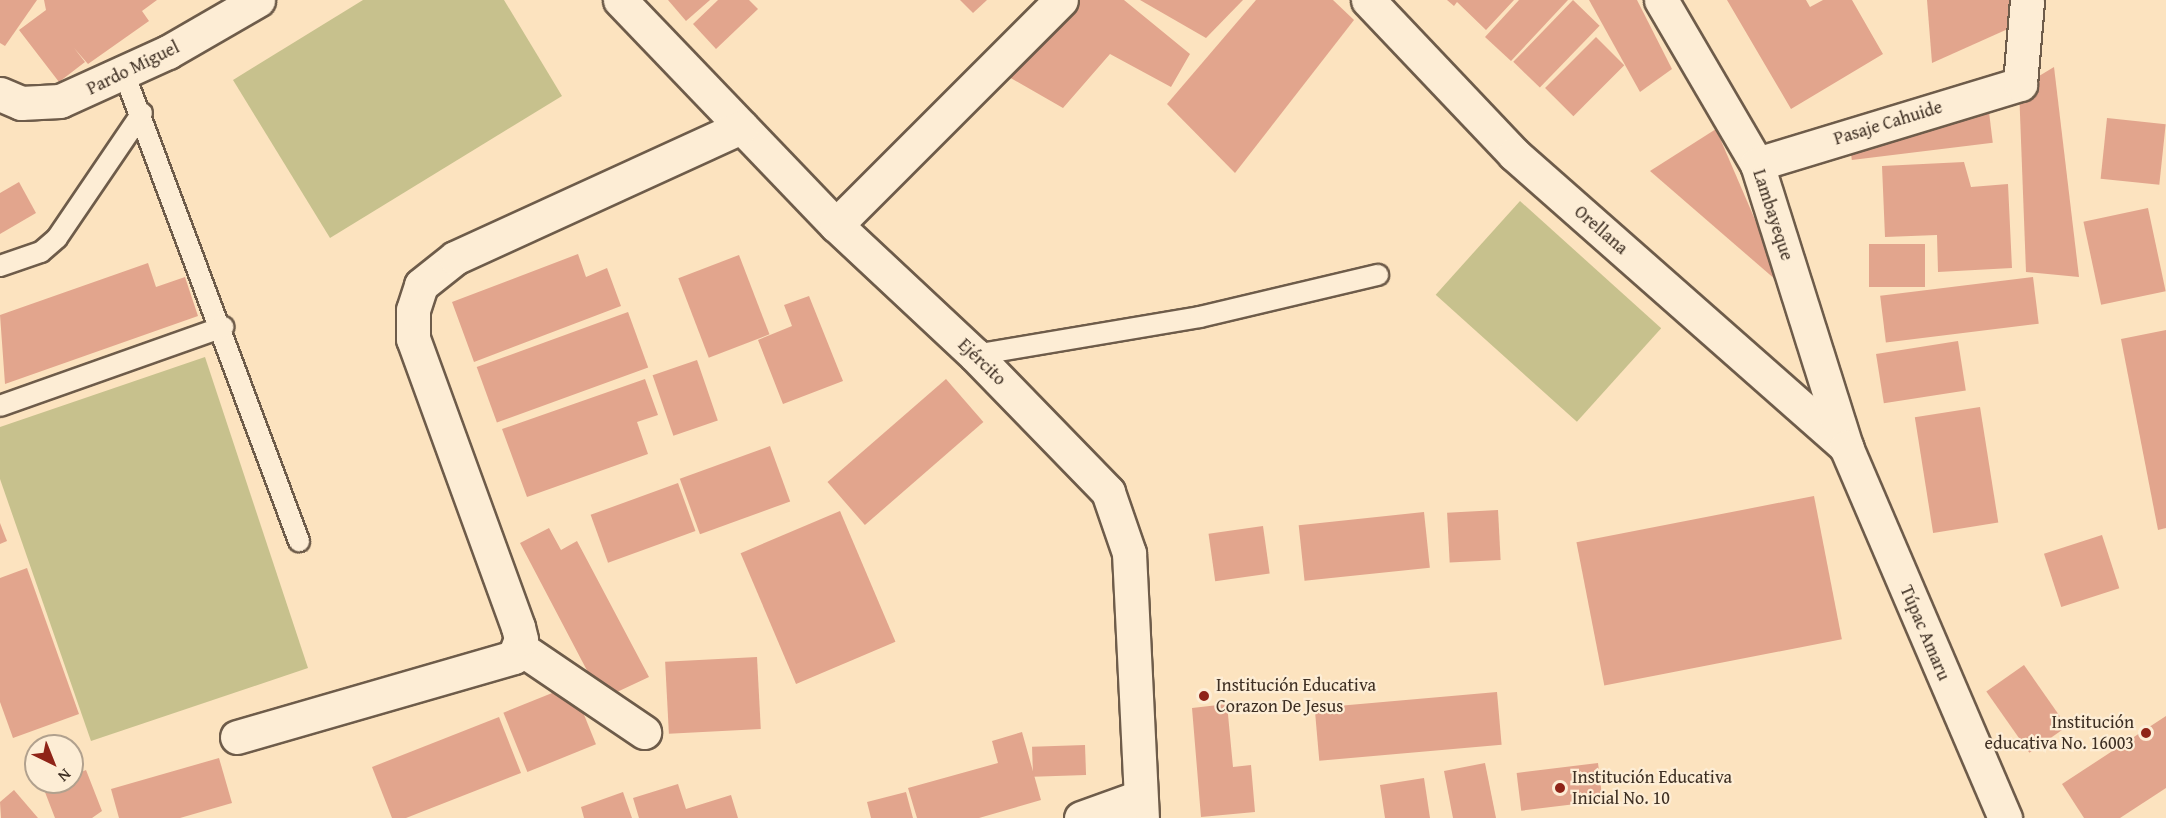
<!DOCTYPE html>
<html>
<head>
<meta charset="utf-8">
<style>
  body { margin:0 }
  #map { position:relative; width:2166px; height:818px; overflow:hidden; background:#fce3bf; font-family:"Gentium Book Plus",serif }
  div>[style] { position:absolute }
  .green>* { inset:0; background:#c7c18d; transform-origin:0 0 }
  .building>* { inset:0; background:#e2a58d; transform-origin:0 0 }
  .roads { filter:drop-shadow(2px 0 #6e5c4a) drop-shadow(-2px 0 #6e5c4a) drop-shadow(0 2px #6e5c4a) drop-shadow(0 -2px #6e5c4a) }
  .service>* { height:20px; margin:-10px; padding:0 10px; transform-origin:10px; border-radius:10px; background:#fdedd5 }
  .minor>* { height:33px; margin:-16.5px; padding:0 16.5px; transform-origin:16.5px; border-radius:16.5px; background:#fdedd5 }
  .dots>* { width:16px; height:16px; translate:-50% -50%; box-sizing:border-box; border:3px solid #fdedd5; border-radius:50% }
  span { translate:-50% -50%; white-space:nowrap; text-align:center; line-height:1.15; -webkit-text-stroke:4.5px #fdedd5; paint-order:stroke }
  .street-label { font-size:18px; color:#3e2f23 }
  .poi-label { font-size:18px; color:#3e2f23 }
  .left { translate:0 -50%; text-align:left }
  .right { translate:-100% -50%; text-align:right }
  .north { position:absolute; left:24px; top:734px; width:60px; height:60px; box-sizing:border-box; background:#fdedd5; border:2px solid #b1a18e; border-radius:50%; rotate:137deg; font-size:16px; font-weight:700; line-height:24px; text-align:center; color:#3e2f23 }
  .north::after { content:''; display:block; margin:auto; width:21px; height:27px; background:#8f2418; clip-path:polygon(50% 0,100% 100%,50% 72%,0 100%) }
</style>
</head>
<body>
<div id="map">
  <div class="green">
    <div style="clip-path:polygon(363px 0,504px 0,562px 96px,330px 238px,233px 80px)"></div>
    <div style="left:1520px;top:201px;width:190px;height:126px;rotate:42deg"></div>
    <div style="clip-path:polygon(205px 357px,308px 668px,91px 741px,0 479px,0 427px)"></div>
  </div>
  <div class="building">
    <div style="clip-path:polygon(0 0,37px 0,5px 46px,0 43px)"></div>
    <div style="clip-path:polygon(44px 0,157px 0,142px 11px,149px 21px,88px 64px,74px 48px,85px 62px,59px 82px,19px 30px,46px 10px)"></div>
    <div style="clip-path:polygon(668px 0,710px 0,686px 21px)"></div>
    <div style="clip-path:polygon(718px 0,749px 0,758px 9px,716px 49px,693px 24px)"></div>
    <div style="clip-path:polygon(960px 0,987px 0,973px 13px)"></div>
    <div style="clip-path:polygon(1069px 0,1124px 0,1190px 54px,1171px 87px,1110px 54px,1063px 108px,1002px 73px)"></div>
    <div style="clip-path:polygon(1140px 0,1243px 0,1206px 38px)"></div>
    <div style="clip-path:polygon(1256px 0,1333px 0,1354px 20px,1235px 173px,1167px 104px)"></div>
    <div style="clip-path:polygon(1447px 0,1514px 0,1486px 30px,1457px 2px,1454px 6px)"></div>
    <div style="clip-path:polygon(1519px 0,1568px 0,1511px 61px,1485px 37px)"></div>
    <div style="left:1573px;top:0;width:37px;height:86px;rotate:44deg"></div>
    <div style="clip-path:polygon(1589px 0,1637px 0,1672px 69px,1640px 92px)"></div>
    <div style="clip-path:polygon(1727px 0,1806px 0,1810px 7px,1823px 0,1852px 0,1883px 54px,1791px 109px)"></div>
    <div style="clip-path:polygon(1927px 0,2018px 0,2019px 24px,1932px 63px)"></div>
    <div style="left:1596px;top:37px;width:40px;height:72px;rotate:45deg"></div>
    <div style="clip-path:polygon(2054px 67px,2079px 277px,2026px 272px,2019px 88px)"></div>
    <div style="left:1989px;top:112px;width:31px;height:142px;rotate:83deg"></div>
    <div style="left:2107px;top:118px;width:59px;height:61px;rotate:6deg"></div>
    <div style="clip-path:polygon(1716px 129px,1784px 287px,1650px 171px)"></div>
    <div style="clip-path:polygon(1964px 162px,1971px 187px,2008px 184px,2012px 268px,1938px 272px,1937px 235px,1885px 237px,1882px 166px)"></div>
    <div style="clip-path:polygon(19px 182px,36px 213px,0 234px,0 193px)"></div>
    <div style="left:2148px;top:208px;width:85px;height:66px;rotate:78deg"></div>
    <div style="left:1869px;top:244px;width:56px;height:43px"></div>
    <div style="clip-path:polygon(578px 254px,586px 277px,607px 268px,621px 306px,474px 362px,452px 302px)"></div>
    <div style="left:739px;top:255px;width:85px;height:65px;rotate:69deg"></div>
    <div style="clip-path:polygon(148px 263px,156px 287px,185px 277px,198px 316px,5px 384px,0 315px)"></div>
    <div style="left:2033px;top:277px;width:47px;height:154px;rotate:83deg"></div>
    <div style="clip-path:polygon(809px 296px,843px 381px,783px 404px,758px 340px,792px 326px,784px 305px)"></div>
    <div style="left:628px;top:312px;width:59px;height:161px;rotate:70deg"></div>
    <div style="clip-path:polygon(2166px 330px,2166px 528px,2158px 530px,2121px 339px)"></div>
    <div style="left:1958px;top:341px;width:50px;height:83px;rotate:81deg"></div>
    <div style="left:697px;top:360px;width:64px;height:47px;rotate:71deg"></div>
    <div style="clip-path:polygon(645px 379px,658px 415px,637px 422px,648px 454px,527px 497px,502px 429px)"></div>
    <div style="left:946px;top:379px;width:57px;height:157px;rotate:49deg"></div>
    <div style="left:1980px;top:407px;width:117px;height:66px;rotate:81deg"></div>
    <div style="left:770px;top:446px;width:59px;height:96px;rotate:70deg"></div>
    <div style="left:678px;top:483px;width:51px;height:93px;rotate:70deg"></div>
    <div style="left:1814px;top:496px;width:146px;height:242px;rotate:79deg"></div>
    <div style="left:1498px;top:510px;width:50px;height:51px;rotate:87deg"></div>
    <div style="left:840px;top:511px;width:142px;height:108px;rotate:67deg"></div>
    <div style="left:1424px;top:512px;width:56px;height:126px;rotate:84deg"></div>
    <div style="clip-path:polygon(0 523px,7px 541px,0 544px)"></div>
    <div style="left:1263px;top:526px;width:48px;height:55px;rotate:82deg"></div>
    <div style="clip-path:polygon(549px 528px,561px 550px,577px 541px,649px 677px,602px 699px,520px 543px)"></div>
    <div style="left:2102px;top:535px;width:56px;height:61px;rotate:72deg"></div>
    <div style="clip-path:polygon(27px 568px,79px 714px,13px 738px,0 702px,0 578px)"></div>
    <div style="left:757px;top:657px;width:72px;height:92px;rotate:87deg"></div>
    <div style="left:2024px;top:665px;width:75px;height:46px;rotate:55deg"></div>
    <div style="left:572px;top:685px;width:64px;height:74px;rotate:68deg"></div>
    <div style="left:1497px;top:692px;width:53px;height:183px;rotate:85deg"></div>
    <div style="clip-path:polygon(1227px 704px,1233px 767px,1251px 765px,1255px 812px,1201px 817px,1192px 708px)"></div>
    <div style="clip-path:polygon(2166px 716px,2166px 788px,2120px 818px,2084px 818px,2062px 784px)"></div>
    <div style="clip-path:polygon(499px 717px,521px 773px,406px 818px,392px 818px,372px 767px)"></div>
    <div style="clip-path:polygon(1022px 732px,1041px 800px,979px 818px,917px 818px,908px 788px,998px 763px,992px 741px)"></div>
    <div style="left:1085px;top:745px;width:30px;height:53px;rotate:88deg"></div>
    <div style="clip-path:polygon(219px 758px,232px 803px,180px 818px,119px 818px,111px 789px)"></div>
    <div style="clip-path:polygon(1485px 763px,1496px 818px,1453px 818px,1444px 771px)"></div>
    <div style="left:1598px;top:763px;width:38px;height:82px;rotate:83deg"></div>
    <div style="clip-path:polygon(86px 770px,102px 811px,92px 818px,55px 818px,43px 787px,72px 782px,72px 776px)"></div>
    <div style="clip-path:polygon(1424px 778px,1430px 818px,1385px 818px,1380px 785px)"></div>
    <div style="clip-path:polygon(678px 784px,686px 809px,731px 795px,738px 818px,639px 818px,633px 798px)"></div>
    <div style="clip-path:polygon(14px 790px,38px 818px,1px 818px,0 802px)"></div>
    <div style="clip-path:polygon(623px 792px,632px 818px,584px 818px,581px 807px)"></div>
    <div style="clip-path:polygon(906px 792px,913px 818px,871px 818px,867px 802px)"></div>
  </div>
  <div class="roads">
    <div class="service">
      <div style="left:124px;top:73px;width:500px;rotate:69.5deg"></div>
      <div style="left:0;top:266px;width:43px;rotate:-18.9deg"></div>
      <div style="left:41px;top:252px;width:21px;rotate:-41deg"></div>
      <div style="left:57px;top:238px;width:151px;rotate:-55.8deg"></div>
      <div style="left:975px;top:355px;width:228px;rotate:-9.6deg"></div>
      <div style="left:1200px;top:317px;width:183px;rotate:-13.3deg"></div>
      <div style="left:0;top:406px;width:237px;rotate:-19.5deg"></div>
    </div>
    <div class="minor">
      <div style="left:620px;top:0;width:312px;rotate:46.2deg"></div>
      <div style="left:836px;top:225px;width:190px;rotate:43.1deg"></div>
      <div style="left:975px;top:355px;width:191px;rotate:45.8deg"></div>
      <div style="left:1108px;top:492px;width:65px;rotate:71deg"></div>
      <div style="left:1129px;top:553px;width:265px;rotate:87.2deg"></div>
      <div style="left:1368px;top:0;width:212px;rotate:46.5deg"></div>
      <div style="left:1514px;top:154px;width:443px;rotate:41.4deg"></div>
      <div style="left:1661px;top:0;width:190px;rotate:59.7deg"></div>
      <div style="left:1757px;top:164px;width:297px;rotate:72.5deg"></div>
      <div style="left:1846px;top:447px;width:404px;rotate:66.8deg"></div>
      <div style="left:0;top:94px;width:23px;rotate:23deg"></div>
      <div style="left:21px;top:103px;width:39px;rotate:-3deg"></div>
      <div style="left:60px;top:101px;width:119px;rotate:-24.4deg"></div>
      <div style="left:168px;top:52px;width:104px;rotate:-30deg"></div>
      <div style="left:1757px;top:164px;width:275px;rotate:-16.9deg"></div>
      <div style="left:2020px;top:84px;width:84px;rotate:-85.2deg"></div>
      <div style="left:836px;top:225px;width:318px;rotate:-45deg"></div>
      <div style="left:520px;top:648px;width:150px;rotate:34.1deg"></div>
      <div style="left:237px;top:737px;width:288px;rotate:-16.1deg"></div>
      <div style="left:514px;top:657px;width:19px;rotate:-69deg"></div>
      <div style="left:521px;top:639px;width:12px;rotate:-104deg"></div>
      <div style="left:518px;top:627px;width:307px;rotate:-110deg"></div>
      <div style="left:413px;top:339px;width:29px;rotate:-90deg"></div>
      <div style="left:413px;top:310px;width:26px;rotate:-72deg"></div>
      <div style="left:421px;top:285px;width:43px;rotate:-38.5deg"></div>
      <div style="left:455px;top:258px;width:315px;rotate:-24.6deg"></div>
      <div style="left:1081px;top:818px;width:62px;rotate:-19.9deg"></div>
    </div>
  </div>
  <div class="dots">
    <div style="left:1204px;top:696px;background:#8f2418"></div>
    <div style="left:2146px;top:733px;background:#8f2418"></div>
    <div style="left:1560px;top:788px;background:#8f2418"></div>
  </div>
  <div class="street-label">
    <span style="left:133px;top:68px;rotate:-26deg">Pardo Miguel</span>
    <span style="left:1888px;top:123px;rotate:-17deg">Pasaje Cahuide</span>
    <span style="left:1773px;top:215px;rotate:72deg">Lambayeque</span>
    <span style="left:1601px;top:230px;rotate:41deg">Orellana</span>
    <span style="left:982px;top:362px;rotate:44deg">Ejército</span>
    <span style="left:1925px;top:633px;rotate:67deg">Túpac Amaru</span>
  </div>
  <div class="poi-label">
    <span class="left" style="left:1216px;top:696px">Institución Educativa<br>Corazon De Jesus</span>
    <span class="right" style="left:2134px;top:733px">Institución<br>educativa No. 16003</span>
    <span class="left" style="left:1572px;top:788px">Institución Educativa<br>Inicial No. 10</span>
  </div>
  <div class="north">N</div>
</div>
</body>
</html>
